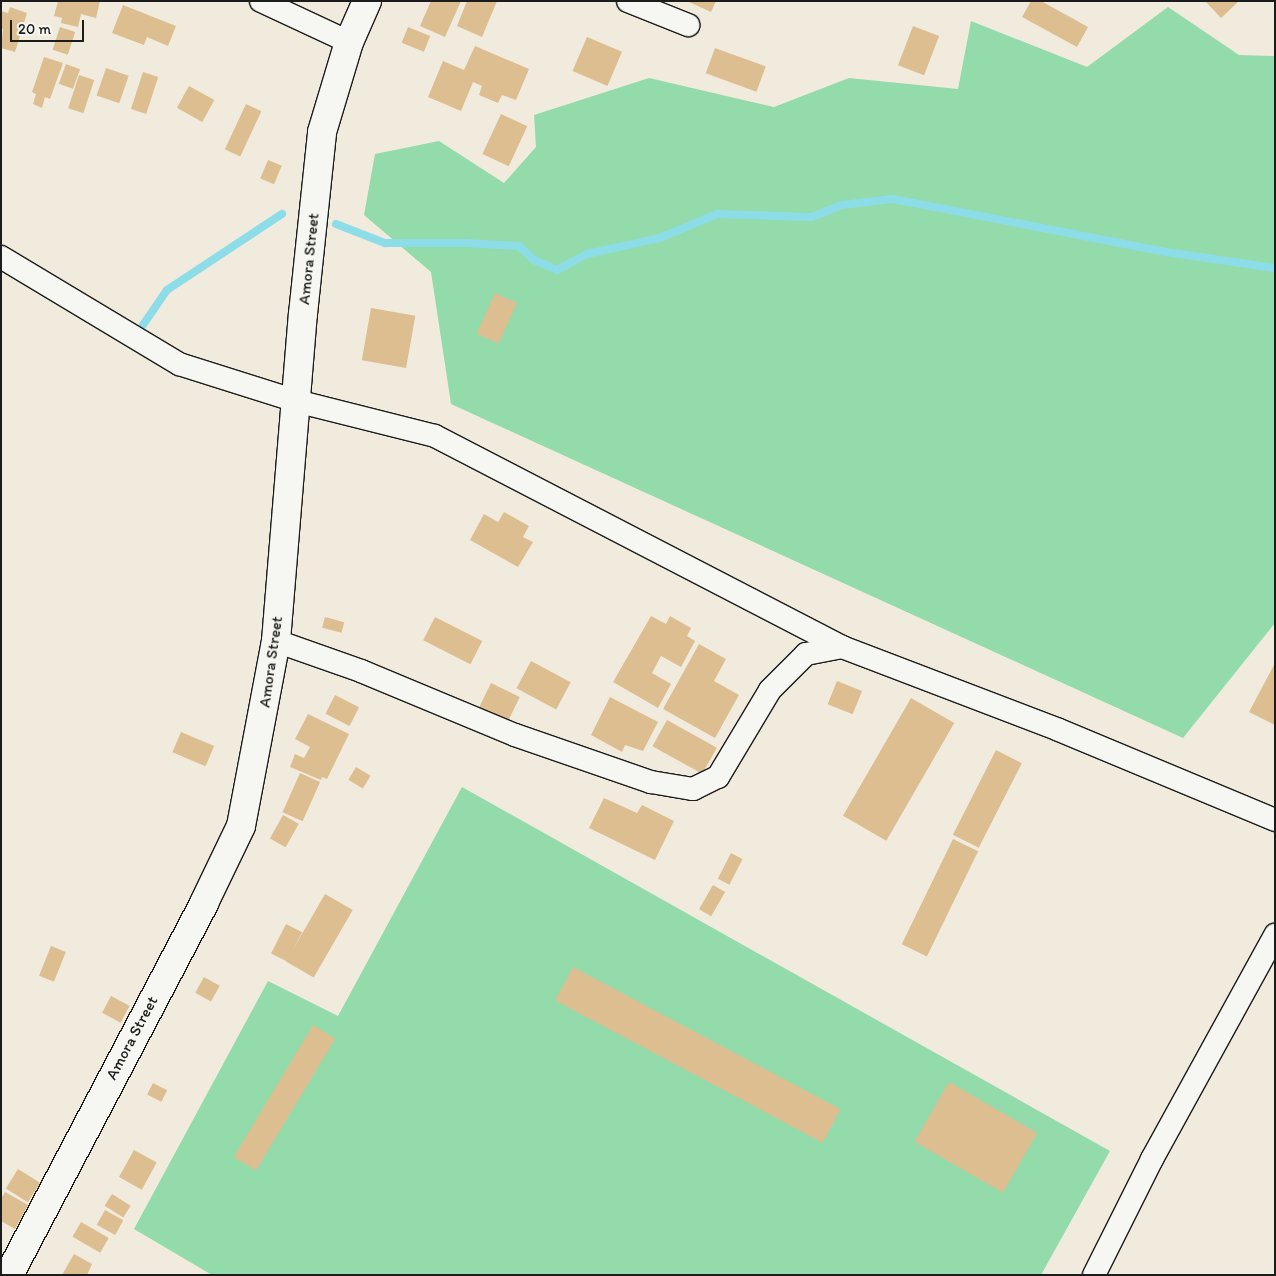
<!DOCTYPE html>
<html>
<head>
<meta charset="utf-8">
<style>
  body { margin:0 }
  #map { position:relative; width:1276px; height:1276px; overflow:hidden; background:#f1ebde; font-family:Itim,sans-serif }
  div>[style] { position:absolute }
  .green>* { inset:0; background:#93dbaa }
  .stream>* { height:8px; margin:-4px; padding:0 4px; transform-origin:4px; border-radius:4px; background:#8ddde8 }
  .building>* { inset:0; background:#dcbe90; transform-origin:0 0 }
  .roads { filter:drop-shadow(1px 0 #1c1c1c) drop-shadow(-1px 0 #1c1c1c) drop-shadow(0 1px #1c1c1c) drop-shadow(0 -1px #1c1c1c) }
  .street>* { height:22px; margin:-11px; padding:0 11px; transform-origin:11px; border-radius:11px; background:#f6f6f2 }
  .secondary>* { height:28px; margin:-14px; padding:0 14px; transform-origin:14px; border-radius:14px; background:#f6f6f2 }
  span { translate:-50% -50%; white-space:nowrap; text-align:center; line-height:1.15; -webkit-text-stroke:4px #f6f6f2; paint-order:stroke }
  .street-label { font-size:16px; color:#1c1c1c }
  .frame { position:absolute; inset:0; border:2px solid #1c1c1c; pointer-events:none }
  .scale { position:absolute; left:10px; top:20px; width:74px; height:22px; box-sizing:border-box; border:2px solid #1c1c1c; border-top:0; padding-left:6px; font-size:15px; line-height:18px; white-space:nowrap; color:#1c1c1c; -webkit-text-stroke:4px #f6f6f2; paint-order:stroke }
</style>
</head>
<body>
<div id="map">
  <div class="green">
    <div style="clip-path:polygon(1168px 7px,1239px 55px,1275px 56px,1275px 623px,1183px 738px,451px 404px,431px 272px,364px 215px,375px 154px,439px 141px,504px 183px,536px 147px,534px 115px,649px 78px,774px 107px,849px 78px,958px 89px,971px 21px,1087px 67px)"></div>
    <div style="clip-path:polygon(462px 787px,1110px 1151px,1041px 1275px,212px 1275px,134px 1229px,268px 981px,338px 1016px)"></div>
  </div>
  <div class="stream">
    <div style="left:336px;top:224px;width:53px;rotate:21.2deg"></div>
    <div style="left:385px;top:243px;width:80px"></div>
    <div style="left:465px;top:243px;width:54px;rotate:3.2deg"></div>
    <div style="left:519px;top:246px;width:21px;rotate:43deg"></div>
    <div style="left:534px;top:260px;width:25px;rotate:23deg"></div>
    <div style="left:557px;top:270px;width:34px;rotate:-28deg"></div>
    <div style="left:587px;top:254px;width:75px;rotate:-12.4deg"></div>
    <div style="left:660px;top:238px;width:62px;rotate:-22.8deg"></div>
    <div style="left:717px;top:214px;width:95px;rotate:1.8deg"></div>
    <div style="left:812px;top:217px;width:32px;rotate:-22deg"></div>
    <div style="left:842px;top:205px;width:51px;rotate:-6.7deg"></div>
    <div style="left:893px;top:199px;width:278px;rotate:11deg"></div>
    <div style="left:1166px;top:252px;width:110px;rotate:8.4deg"></div>
    <div style="left:143px;top:325px;width:42px;rotate:-55.6deg"></div>
    <div style="left:167px;top:290px;width:138px;rotate:-33.5deg"></div>
  </div>
  <div class="building">
    <div style="clip-path:polygon(58px 1px,100px 1px,96px 18px,81px 14px,78px 27px,61px 23px,62px 18px,54px 16px)"></div>
    <div style="clip-path:polygon(431px 1px,461px 1px,445px 37px,420px 26px)"></div>
    <div style="clip-path:polygon(467px 1px,497px 1px,482px 37px,457px 26px)"></div>
    <div style="clip-path:polygon(687px 1px,716px 1px,711px 12px)"></div>
    <div style="clip-path:polygon(1031px 1px,1041px 1px,1088px 27px,1077px 47px,1022px 17px)"></div>
    <div style="clip-path:polygon(1205px 1px,1239px 1px,1221px 18px)"></div>
    <div style="clip-path:polygon(123px 5px,176px 26px,168px 46px,147px 37px,144px 45px,112px 33px)"></div>
    <div style="clip-path:polygon(10px 7px,27px 13px,15px 52px,1px 48px,3px 29px,1px 28px,1px 11px,8px 13px)"></div>
    <div style="left:913px;top:26px;width:28px;height:42px;rotate:21deg"></div>
    <div style="left:60px;top:27px;width:16px;height:24px;rotate:18deg"></div>
    <div style="left:408px;top:27px;width:24px;height:17px;rotate:22deg"></div>
    <div style="left:587px;top:37px;width:38px;height:37px;rotate:23deg"></div>
    <div style="clip-path:polygon(475px 46px,529px 69px,516px 100px,502px 95px,498px 103px,479px 95px,482px 86px,473px 82px,461px 111px,428px 97px,443px 61px,464px 70px)"></div>
    <div style="left:715px;top:48px;width:54px;height:27px;rotate:20deg"></div>
    <div style="clip-path:polygon(44px 57px,63px 63px,50px 99px,45px 97px,42px 108px,33px 104px,36px 94px,32px 92px)"></div>
    <div style="left:66px;top:64px;width:15px;height:21px;rotate:20deg"></div>
    <div style="left:106px;top:68px;width:24px;height:29px;rotate:19deg"></div>
    <div style="left:143px;top:72px;width:16px;height:39px;rotate:18deg"></div>
    <div style="left:79px;top:75px;width:16px;height:35px;rotate:18deg"></div>
    <div style="left:189px;top:86px;width:29px;height:25px;rotate:29deg"></div>
    <div style="left:246px;top:104px;width:17px;height:50px;rotate:25deg"></div>
    <div style="left:501px;top:114px;width:29px;height:44px;rotate:25deg"></div>
    <div style="left:268px;top:160px;width:15px;height:20px;rotate:23deg"></div>
    <div style="left:495px;top:293px;width:24px;height:45px;rotate:24deg"></div>
    <div style="left:371px;top:308px;width:45px;height:53px;rotate:10deg"></div>
    <div style="clip-path:polygon(504px 512px,529px 526px,523px 537px,533px 542px,518px 567px,470px 540px,484px 514px,498px 522px)"></div>
    <div style="clip-path:polygon(651px 616px,666px 624px,670px 616px,691px 628px,687px 636px,695px 641px,681px 667px,661px 656px,652px 673px,671px 684px,658px 708px,613px 682px)"></div>
    <div style="left:325px;top:617px;width:20px;height:11px;rotate:15deg"></div>
    <div style="left:435px;top:617px;width:53px;height:26px;rotate:27deg"></div>
    <div style="clip-path:polygon(699px 644px,726px 659px,714px 681px,739px 695px,715px 738px,663px 709px)"></div>
    <div style="left:531px;top:661px;width:45px;height:31px;rotate:28deg"></div>
    <div style="clip-path:polygon(1275px 663px,1275px 725px,1249px 712px)"></div>
    <div style="left:837px;top:681px;width:27px;height:25px;rotate:22deg"></div>
    <div style="left:491px;top:683px;width:32px;height:30px;rotate:26deg"></div>
    <div style="left:335px;top:695px;width:27px;height:21px;rotate:27deg"></div>
    <div style="clip-path:polygon(610px 697px,658px 722px,643px 751px,625px 745px,622px 752px,591px 735px)"></div>
    <div style="left:911px;top:698px;width:50px;height:136px;rotate:30deg"></div>
    <div style="clip-path:polygon(308px 714px,349px 734px,327px 779px,322px 777px,321px 780px,290px 767px,295px 754px,304px 758px,310px 747px,295px 739px)"></div>
    <div style="left:667px;top:720px;width:57px;height:30px;rotate:29deg"></div>
    <div style="left:181px;top:732px;width:36px;height:22px;rotate:23deg"></div>
    <div style="left:996px;top:750px;width:29px;height:95px;rotate:27deg"></div>
    <div style="left:356px;top:767px;width:17px;height:15px;rotate:31deg"></div>
    <div style="left:300px;top:773px;width:22px;height:43px;rotate:24deg"></div>
    <div style="clip-path:polygon(604px 798px,637px 813px,642px 805px,674px 821px,655px 860px,589px 828px)"></div>
    <div style="left:283px;top:815px;width:18px;height:27px;rotate:29deg"></div>
    <div style="left:953px;top:839px;width:28px;height:117px;rotate:26deg"></div>
    <div style="left:731px;top:853px;width:13px;height:29px;rotate:27deg"></div>
    <div style="left:713px;top:885px;width:14px;height:28px;rotate:30deg"></div>
    <div style="left:325px;top:894px;width:32px;height:78px;rotate:30deg"></div>
    <div style="left:286px;top:924px;width:18px;height:33px;rotate:27deg"></div>
    <div style="left:51px;top:946px;width:16px;height:32px;rotate:22deg"></div>
    <div style="left:573px;top:967px;width:303px;height:38px;rotate:28deg"></div>
    <div style="left:204px;top:977px;width:18px;height:18px;rotate:29deg"></div>
    <div style="left:111px;top:996px;width:21px;height:19px;rotate:28deg"></div>
    <div style="left:313px;top:1025px;width:26px;height:154px;rotate:31deg"></div>
    <div style="left:949px;top:1082px;width:102px;height:69px;rotate:30deg"></div>
    <div style="left:153px;top:1083px;width:16px;height:13px;rotate:27deg"></div>
    <div style="left:134px;top:1150px;width:26px;height:31px;rotate:29deg"></div>
    <div style="left:18px;top:1169px;width:26px;height:23px;rotate:32deg"></div>
    <div style="clip-path:polygon(5px 1192px,28px 1205px,15px 1229px,1px 1221px,1px 1199px)"></div>
    <div style="left:112px;top:1194px;width:22px;height:14px;rotate:32deg"></div>
    <div style="left:105px;top:1210px;width:21px;height:17px;rotate:29deg"></div>
    <div style="left:81px;top:1222px;width:32px;height:17px;rotate:30deg"></div>
    <div style="clip-path:polygon(74px 1254px,92px 1264px,87px 1275px,62px 1275px)"></div>
  </div>
  <div class="roads">
    <div class="street">
      <div style="left:261px;top:1px;width:97px;rotate:25deg"></div>
      <div style="left:628px;top:1px;width:65px;rotate:21.8deg"></div>
      <div style="left:1px;top:257px;width:208px;rotate:31deg"></div>
      <div style="left:179px;top:364px;width:123px;rotate:17.5deg"></div>
      <div style="left:296px;top:401px;width:143px;rotate:14.1deg"></div>
      <div style="left:435px;top:436px;width:458px;rotate:27.4deg"></div>
      <div style="left:276px;top:641px;width:90px;rotate:19.4deg"></div>
      <div style="left:361px;top:671px;width:167px;rotate:22.6deg"></div>
      <div style="left:515px;top:735px;width:144px;rotate:19.1deg"></div>
      <div style="left:651px;top:782px;width:43px;rotate:9.5deg"></div>
      <div style="left:693px;top:789px;width:28px;rotate:-26deg"></div>
      <div style="left:718px;top:777px;width:101px;rotate:-59.1deg"></div>
      <div style="left:770px;top:690px;width:51px;rotate:-45deg"></div>
      <div style="left:806px;top:654px;width:37px;rotate:-11deg"></div>
      <div style="left:842px;top:647px;width:232px;rotate:20.9deg"></div>
      <div style="left:1059px;top:730px;width:234px;rotate:22.6deg"></div>
      <div style="left:1094px;top:1275px;width:130px;rotate:-63.4deg"></div>
      <div style="left:1152px;top:1159px;width:256px;rotate:-61.2deg"></div>
    </div>
    <div class="secondary">
      <div style="left:9px;top:1275px;width:420px;rotate:-62.3deg"></div>
      <div style="left:204px;top:903px;width:85px;rotate:-64.3deg"></div>
      <div style="left:241px;top:826px;width:188px;rotate:-79.3deg"></div>
      <div style="left:276px;top:641px;width:328px;rotate:-85.3deg"></div>
      <div style="left:303px;top:314px;width:183px;rotate:-84deg"></div>
      <div style="left:322px;top:132px;width:94px;rotate:-73.3deg"></div>
      <div style="left:349px;top:42px;width:45px;rotate:-66.3deg"></div>
    </div>
  </div>
  <div class="street-label">
    <span style="left:309px;top:259px;rotate:-84deg">Amora Street</span>
    <span style="left:271px;top:662px;rotate:-82deg">Amora Street</span>
    <span style="left:132px;top:1038px;rotate:-62deg">Amora Street</span>
  </div>
  <div class="frame"></div>
  <div class="scale">20 m</div>
</div>
</body>
</html>
